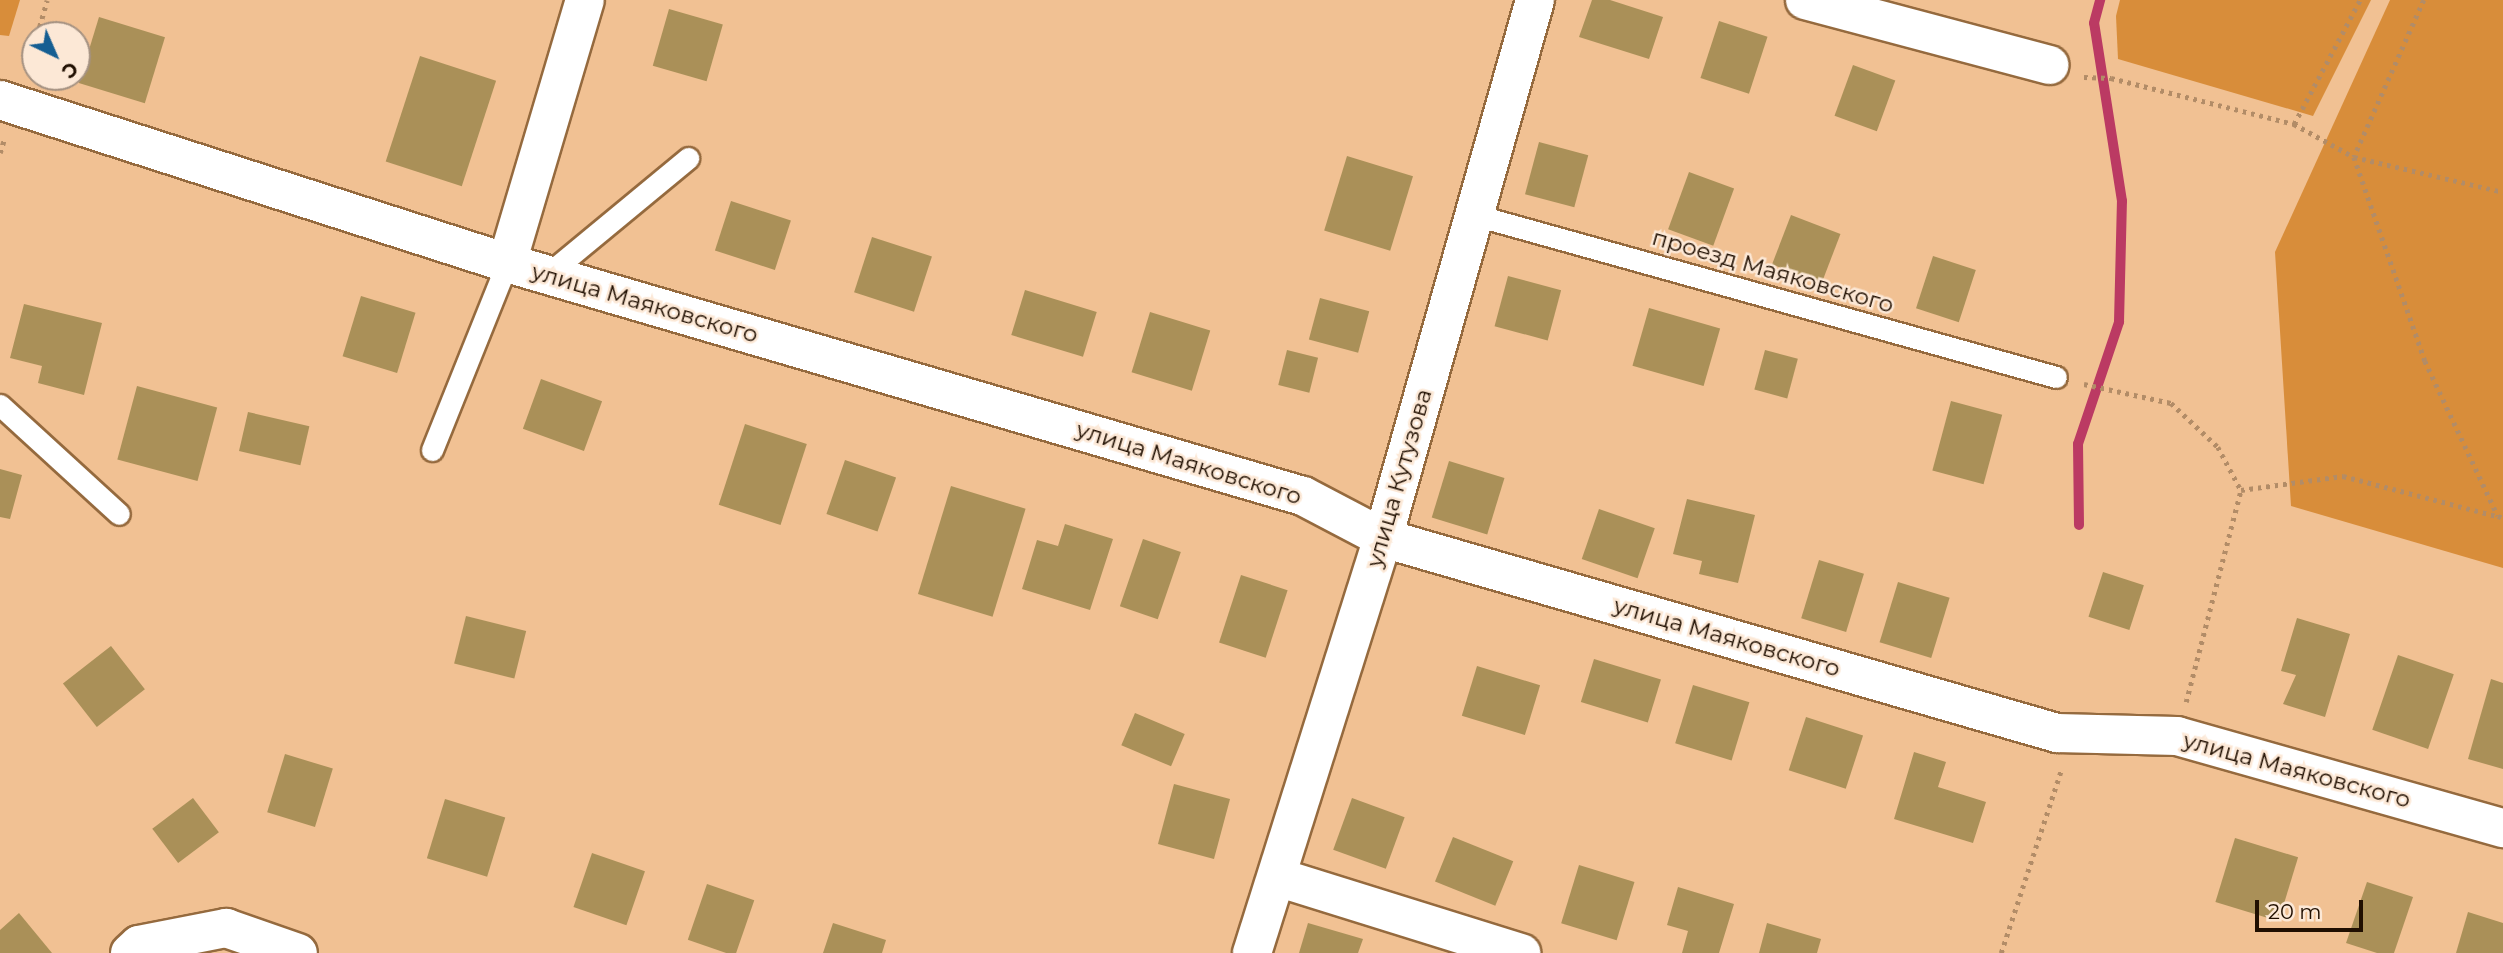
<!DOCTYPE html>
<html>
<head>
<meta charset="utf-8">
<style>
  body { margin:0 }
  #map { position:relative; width:2503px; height:953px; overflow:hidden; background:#f1c193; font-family:Montserrat,sans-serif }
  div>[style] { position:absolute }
  .green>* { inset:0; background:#d88d3a }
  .stream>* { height:10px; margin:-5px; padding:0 5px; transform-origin:5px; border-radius:5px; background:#bb3a63 }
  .building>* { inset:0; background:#aa9058; transform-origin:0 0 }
  .path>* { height:4.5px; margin-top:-2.25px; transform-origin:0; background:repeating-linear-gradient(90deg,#b28c67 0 3.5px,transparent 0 8.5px) }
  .roads { filter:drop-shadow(2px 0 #956a3e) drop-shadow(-2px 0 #956a3e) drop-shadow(0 2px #956a3e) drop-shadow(0 -2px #956a3e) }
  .service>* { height:21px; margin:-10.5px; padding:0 10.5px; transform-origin:10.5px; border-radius:10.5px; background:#fff }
  .minor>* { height:38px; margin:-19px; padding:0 19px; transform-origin:19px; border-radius:19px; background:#fff }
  span { translate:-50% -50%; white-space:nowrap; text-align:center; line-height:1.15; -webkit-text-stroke:5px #fce8d6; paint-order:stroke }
  .street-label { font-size:23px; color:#200f01 }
  .north { position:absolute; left:21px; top:21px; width:70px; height:70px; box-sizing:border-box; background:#fce8d6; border:2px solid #a49181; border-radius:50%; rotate:136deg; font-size:19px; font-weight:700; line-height:28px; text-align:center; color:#200f01 }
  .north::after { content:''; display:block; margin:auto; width:24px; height:32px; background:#155e92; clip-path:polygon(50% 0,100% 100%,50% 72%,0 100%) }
  .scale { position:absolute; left:2255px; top:900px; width:108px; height:32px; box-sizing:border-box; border:4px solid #200f01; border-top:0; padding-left:9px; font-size:21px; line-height:24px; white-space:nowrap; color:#200f01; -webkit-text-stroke:5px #fce8d6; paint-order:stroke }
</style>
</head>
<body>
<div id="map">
  <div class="green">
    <div style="clip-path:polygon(0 0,20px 0,9px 36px,0 35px)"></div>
    <div style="clip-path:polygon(2120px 0,2371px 0,2313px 116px,2118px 59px,2116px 16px)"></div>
    <div style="clip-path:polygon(2390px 0,2503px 0,2503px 568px,2291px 506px,2275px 252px)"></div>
  </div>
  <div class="stream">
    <div style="left:2079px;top:525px;width:81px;rotate:-90.7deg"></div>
    <div style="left:2078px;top:444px;width:129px;rotate:-71.4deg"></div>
    <div style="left:2119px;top:322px;width:121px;rotate:-88.6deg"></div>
    <div style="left:2122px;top:201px;width:180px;rotate:-98.9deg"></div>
    <div style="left:2094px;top:23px;width:24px;rotate:-75deg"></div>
  </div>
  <div class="building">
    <div style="clip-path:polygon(1592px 0,1610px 0,1663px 17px,1649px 59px,1579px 37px)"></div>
    <div style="left:669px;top:9px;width:56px;height:59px;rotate:16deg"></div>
    <div style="left:99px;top:17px;width:69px;height:69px;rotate:17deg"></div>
    <div style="left:1719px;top:21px;width:51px;height:60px;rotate:18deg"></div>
    <div style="left:420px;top:56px;width:80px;height:111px;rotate:18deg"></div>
    <div style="left:1853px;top:65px;width:45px;height:54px;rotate:20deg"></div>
    <div style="left:1539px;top:142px;width:51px;height:54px;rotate:15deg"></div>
    <div style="left:1347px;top:156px;width:69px;height:78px;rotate:17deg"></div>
    <div style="left:1689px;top:172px;width:48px;height:61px;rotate:20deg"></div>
    <div style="left:731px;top:201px;width:63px;height:52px;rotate:18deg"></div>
    <div style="left:1791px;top:215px;width:53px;height:53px;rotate:21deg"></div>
    <div style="left:872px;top:237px;width:63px;height:58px;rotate:18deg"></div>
    <div style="left:1933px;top:256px;width:45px;height:55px;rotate:18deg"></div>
    <div style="left:1508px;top:276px;width:55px;height:52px;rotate:15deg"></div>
    <div style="left:1025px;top:290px;width:75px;height:47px;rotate:17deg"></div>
    <div style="left:361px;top:296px;width:57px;height:63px;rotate:17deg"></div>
    <div style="left:1320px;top:298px;width:51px;height:43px;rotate:15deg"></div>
    <div style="clip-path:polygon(24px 304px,102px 323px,84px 395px,38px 383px,42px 366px,10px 358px)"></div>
    <div style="left:1649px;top:308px;width:74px;height:60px;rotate:16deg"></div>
    <div style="left:1150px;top:312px;width:63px;height:63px;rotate:17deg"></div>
    <div style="left:1287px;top:350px;width:32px;height:36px;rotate:14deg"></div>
    <div style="left:1765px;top:350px;width:34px;height:41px;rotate:15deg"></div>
    <div style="left:541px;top:379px;width:65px;height:53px;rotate:20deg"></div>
    <div style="left:137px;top:386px;width:83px;height:76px;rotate:15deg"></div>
    <div style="left:1951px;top:401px;width:53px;height:72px;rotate:15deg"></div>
    <div style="left:248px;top:412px;width:63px;height:40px;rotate:13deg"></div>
    <div style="left:745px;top:424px;width:65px;height:85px;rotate:18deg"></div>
    <div style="left:845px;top:460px;width:54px;height:57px;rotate:19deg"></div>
    <div style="left:1449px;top:461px;width:58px;height:59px;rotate:17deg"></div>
    <div style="clip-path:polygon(0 469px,22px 475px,10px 519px,0 517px)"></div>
    <div style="left:951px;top:486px;width:78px;height:113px;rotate:17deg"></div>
    <div style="clip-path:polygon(1687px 499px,1755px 515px,1738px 583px,1699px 574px,1702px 561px,1673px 554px)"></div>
    <div style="left:1599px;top:509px;width:59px;height:53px;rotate:19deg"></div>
    <div style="clip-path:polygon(1065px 524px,1113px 539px,1090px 610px,1022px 589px,1037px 540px,1058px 546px)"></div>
    <div style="left:1143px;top:539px;width:40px;height:71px;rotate:19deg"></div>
    <div style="left:1819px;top:560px;width:47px;height:61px;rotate:17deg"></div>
    <div style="left:2103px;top:572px;width:43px;height:47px;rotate:18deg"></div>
    <div style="left:1241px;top:575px;width:49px;height:71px;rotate:18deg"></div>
    <div style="left:1898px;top:582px;width:54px;height:63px;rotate:17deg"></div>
    <div style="left:466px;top:616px;width:62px;height:49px;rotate:14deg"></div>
    <div style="clip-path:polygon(2297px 618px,2350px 634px,2325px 717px,2283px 704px,2296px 675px,2281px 671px)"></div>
    <div style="left:111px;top:646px;width:55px;height:61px;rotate:52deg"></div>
    <div style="left:2398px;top:655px;width:59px;height:79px;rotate:19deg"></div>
    <div style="left:1594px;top:659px;width:70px;height:45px;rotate:17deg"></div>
    <div style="left:1477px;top:666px;width:66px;height:52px;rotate:17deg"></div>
    <div style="clip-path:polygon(2491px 679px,2503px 683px,2503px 769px,2468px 759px)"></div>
    <div style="left:1693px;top:685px;width:59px;height:61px;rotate:17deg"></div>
    <div style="left:1135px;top:713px;width:54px;height:35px;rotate:23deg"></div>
    <div style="left:1806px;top:717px;width:60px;height:56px;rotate:18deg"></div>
    <div style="clip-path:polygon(1914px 752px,1946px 762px,1938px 787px,1986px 802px,1973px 843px,1894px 819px)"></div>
    <div style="left:285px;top:754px;width:50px;height:61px;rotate:17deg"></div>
    <div style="left:1174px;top:784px;width:58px;height:62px;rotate:15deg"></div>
    <div style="left:193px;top:798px;width:43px;height:51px;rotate:53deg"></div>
    <div style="left:1352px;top:798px;width:56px;height:55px;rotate:20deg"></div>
    <div style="left:445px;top:799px;width:63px;height:62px;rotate:17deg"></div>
    <div style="left:1453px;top:837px;width:65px;height:48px;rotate:22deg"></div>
    <div style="left:2235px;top:838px;width:66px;height:67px;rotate:17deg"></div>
    <div style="left:592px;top:853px;width:56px;height:57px;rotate:19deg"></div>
    <div style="left:1579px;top:865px;width:58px;height:61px;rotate:17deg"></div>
    <div style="clip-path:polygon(2367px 882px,2413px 897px,2394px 953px,2377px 953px,2346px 943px)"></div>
    <div style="left:707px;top:884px;width:50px;height:59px;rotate:19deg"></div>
    <div style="clip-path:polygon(1678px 887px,1734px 904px,1719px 953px,1682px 953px,1688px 931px,1667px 925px)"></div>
    <div style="clip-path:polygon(2468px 912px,2503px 923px,2503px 953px,2456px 953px)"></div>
    <div style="clip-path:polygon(19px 913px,52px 953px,0 953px,0 930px)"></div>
    <div style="clip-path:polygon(833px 923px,886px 940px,882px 953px,823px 953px)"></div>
    <div style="clip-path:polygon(1308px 923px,1363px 939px,1358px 953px,1299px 953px)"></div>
    <div style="clip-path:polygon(1767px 923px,1821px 939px,1817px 953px,1759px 953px)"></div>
  </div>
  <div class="path">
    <div style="left:2424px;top:0;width:172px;rotate:114deg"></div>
    <div style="left:2354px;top:157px;width:216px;rotate:70.8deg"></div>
    <div style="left:2425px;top:361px;width:171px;rotate:64.8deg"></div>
    <div style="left:2498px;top:516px;width:5px;rotate:22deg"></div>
    <div style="left:37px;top:35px;width:36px;rotate:-74deg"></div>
    <div style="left:27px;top:68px;width:28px;rotate:-73deg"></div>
    <div style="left:2084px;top:77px;width:27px;rotate:2deg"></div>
    <div style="left:2111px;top:78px;width:189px;rotate:14.1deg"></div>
    <div style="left:2294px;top:124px;width:68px;rotate:28.8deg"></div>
    <div style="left:2354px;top:157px;width:153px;rotate:13.2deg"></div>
    <div style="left:2294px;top:124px;width:140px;rotate:-62deg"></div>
    <div style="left:0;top:153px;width:14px;rotate:-73deg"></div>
    <div style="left:2084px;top:384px;width:89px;rotate:12.3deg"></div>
    <div style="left:2171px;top:403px;width:64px;rotate:43.1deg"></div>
    <div style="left:2218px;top:447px;width:49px;rotate:61.9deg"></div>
    <div style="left:2186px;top:702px;width:219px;rotate:-75.5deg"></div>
    <div style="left:2241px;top:490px;width:103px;rotate:-7.8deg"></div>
    <div style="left:2343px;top:476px;width:159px;rotate:14.6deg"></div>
    <div style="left:2001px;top:953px;width:192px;rotate:-71.8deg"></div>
  </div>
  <div class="roads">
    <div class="service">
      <div style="left:1475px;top:215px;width:603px;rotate:15.58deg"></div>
      <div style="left:548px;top:274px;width:182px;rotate:-39.6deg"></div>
      <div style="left:0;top:405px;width:161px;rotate:42.5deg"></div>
      <div style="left:432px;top:450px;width:201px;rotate:-68.1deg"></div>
    </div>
    <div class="minor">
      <div style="left:1805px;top:0;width:253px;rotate:14.9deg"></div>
      <div style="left:0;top:100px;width:533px;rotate:17.82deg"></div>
      <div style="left:507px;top:263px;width:829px;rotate:16.32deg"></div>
      <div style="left:1303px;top:496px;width:90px;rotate:27.7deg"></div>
      <div style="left:1383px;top:538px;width:702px;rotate:16.14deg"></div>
      <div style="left:2057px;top:733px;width:120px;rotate:1.4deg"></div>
      <div style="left:2177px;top:736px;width:339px;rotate:15.8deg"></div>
      <div style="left:507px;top:263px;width:274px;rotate:-73.5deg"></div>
      <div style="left:1277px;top:877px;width:256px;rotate:17.3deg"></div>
      <div style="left:130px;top:953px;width:12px;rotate:-42deg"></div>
      <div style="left:139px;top:945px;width:89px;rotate:-11.1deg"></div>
      <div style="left:226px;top:928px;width:76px;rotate:19.1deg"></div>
      <div style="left:1252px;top:953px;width:435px;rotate:-72.5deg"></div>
      <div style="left:1383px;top:538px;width:559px;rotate:-74.22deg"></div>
    </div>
  </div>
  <div class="street-label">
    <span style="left:1773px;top:271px;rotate:16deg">проезд Маяковского</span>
    <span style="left:645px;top:303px;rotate:16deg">улица Маяковского</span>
    <span style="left:1189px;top:463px;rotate:17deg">улица Маяковского</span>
    <span style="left:1399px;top:478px;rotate:-74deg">улица Кутузова</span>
    <span style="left:1727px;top:637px;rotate:16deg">улица Маяковского</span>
    <span style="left:2297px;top:770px;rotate:15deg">улица Маяковского</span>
  </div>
  <div class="north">С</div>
  <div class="scale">20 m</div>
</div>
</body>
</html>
